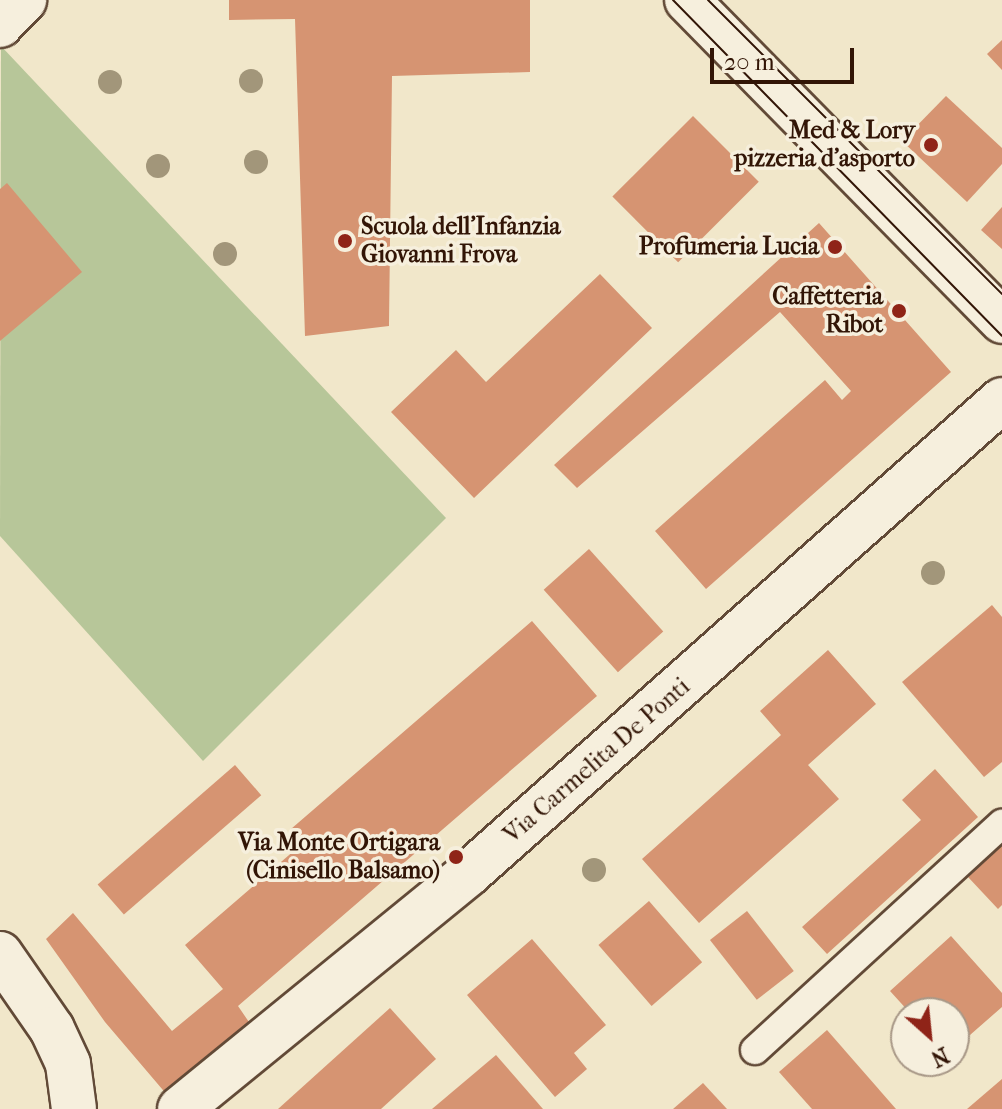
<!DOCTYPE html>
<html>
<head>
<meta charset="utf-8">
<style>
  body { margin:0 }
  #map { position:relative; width:1002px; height:1109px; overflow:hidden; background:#f1e7ca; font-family:"IM FELL French Canon",serif }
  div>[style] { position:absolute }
  .green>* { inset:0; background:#b7c699 }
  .building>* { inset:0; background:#d69472; transform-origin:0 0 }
  .roads { filter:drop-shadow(2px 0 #624a37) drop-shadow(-2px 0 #624a37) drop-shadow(0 2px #624a37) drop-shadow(0 -2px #624a37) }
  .lane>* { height:28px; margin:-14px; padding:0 14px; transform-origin:14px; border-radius:14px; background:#f6efdd }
  .street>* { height:44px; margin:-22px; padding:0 22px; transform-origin:22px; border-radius:22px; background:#f6efdd }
  .tram>* { height:2px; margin:-1px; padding:0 1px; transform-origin:1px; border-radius:1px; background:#321506 }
  .trees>* { width:24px; height:24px; margin:-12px; border-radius:50%; background:#a2967a }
  .dots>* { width:22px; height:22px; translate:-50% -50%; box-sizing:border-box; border:4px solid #f6efdd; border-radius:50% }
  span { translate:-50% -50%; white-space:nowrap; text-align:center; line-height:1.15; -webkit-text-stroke:7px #f6efdd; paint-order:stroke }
  .poi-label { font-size:24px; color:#321506; font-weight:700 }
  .right { translate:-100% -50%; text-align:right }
  .left { translate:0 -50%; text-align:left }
  .street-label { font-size:24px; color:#321506 }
  .north { position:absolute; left:890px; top:997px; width:80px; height:80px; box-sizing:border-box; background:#f6efdd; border:2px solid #a89887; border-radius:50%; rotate:153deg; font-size:22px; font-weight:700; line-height:32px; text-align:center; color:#321506 }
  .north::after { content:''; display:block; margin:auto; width:28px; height:36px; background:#8f2418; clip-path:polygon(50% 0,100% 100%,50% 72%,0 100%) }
  .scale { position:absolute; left:710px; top:48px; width:144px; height:36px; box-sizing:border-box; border:4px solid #321506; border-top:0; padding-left:10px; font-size:24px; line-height:28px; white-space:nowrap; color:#321506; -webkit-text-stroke:6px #f6efdd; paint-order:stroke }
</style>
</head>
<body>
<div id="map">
  <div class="green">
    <div style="clip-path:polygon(1px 46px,446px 518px,203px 761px,0 536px)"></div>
  </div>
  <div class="building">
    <div style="clip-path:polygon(229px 0,530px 0,530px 72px,392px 76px,389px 326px,305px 336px,295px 19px,229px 20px)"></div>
    <div style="clip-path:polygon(1002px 40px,1002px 70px,987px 54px)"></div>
    <div style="clip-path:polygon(946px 96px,1002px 148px,1002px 164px,967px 202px,902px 141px)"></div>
    <div style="left:693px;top:116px;width:93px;height:114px;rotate:45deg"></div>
    <div style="clip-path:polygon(7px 183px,82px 272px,0 341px,0 189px)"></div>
    <div style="clip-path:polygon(1002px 207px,1002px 249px,981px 230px)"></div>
    <div style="clip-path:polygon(819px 223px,951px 372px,706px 589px,655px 531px,825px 380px,842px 400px,851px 391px,780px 312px,577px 488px,554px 465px)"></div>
    <div style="clip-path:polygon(600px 274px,652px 328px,474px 498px,391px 412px,456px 350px,486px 382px)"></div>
    <div style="left:589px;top:549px;width:111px;height:61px;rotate:48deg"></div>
    <div style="clip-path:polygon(992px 605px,1002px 617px,1002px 762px,984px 777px,902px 682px)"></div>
    <div style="clip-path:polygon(532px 621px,597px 696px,238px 1006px,251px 1025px,168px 1096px,105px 1022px,46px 939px,73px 913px,172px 1031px,223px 989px,185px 945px,303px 843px,291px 829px)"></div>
    <div style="clip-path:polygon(828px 650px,876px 704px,808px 765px,839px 799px,699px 923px,642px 859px,781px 735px,760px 711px)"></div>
    <div style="left:235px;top:765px;width:40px;height:182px;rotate:49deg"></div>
    <div style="clip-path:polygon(935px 769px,978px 817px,827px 954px,802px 927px,921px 820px,902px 800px)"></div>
    <div style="clip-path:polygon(1002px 844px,1002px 905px,998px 909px,968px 877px)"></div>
    <div style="left:649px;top:901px;width:81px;height:67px;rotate:49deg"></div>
    <div style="left:747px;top:911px;width:76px;height:47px;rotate:52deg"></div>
    <div style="clip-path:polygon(951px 936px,1002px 993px,1002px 1007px,954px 1049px,954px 1013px,910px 1013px,890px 991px)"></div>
    <div style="clip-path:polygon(532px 939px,606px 1025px,574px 1053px,587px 1069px,555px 1097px,467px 995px)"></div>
    <div style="clip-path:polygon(390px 1008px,436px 1059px,381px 1109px,278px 1109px)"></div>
    <div style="clip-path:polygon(827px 1030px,896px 1109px,812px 1109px,779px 1072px)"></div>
    <div style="clip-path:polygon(496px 1055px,543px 1109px,432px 1109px)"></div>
    <div style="clip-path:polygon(1002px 1079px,1002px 1109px,967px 1109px)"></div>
    <div style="clip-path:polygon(703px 1083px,727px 1109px,673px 1109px)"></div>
  </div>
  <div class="roads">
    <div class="lane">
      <div style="left:755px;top:1050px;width:335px;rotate:-42.5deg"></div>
    </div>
    <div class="street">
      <div style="left:687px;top:0;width:450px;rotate:45.5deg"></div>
      <div style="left:0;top:25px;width:35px;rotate:-46deg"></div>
      <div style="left:0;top:954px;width:91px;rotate:55.3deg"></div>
      <div style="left:52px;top:1029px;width:38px;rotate:65deg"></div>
      <div style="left:68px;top:1064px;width:45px;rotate:82.4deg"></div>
      <div style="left:180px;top:1109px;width:372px;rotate:-39.2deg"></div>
      <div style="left:468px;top:874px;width:714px;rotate:-41.59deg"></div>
    </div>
  </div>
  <div class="tram">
    <div style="left:673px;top:0;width:470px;rotate:45.6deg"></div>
    <div style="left:708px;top:0;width:416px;rotate:45deg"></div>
  </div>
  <div class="trees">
    <div style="left:251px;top:81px"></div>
    <div style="left:110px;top:82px"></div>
    <div style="left:256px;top:162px"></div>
    <div style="left:158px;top:166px"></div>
    <div style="left:225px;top:254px"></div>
    <div style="left:933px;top:573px"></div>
    <div style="left:594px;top:870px"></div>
  </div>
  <div class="dots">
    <div style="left:931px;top:145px;background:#8f2418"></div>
    <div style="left:345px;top:241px;background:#8f2418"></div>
    <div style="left:835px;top:247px;background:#8f2418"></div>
    <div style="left:899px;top:311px;background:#8f2418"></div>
    <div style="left:456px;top:857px;background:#8f2418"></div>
  </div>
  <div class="poi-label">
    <span class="right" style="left:915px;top:145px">Med &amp; Lory<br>pizzeria d'asporto</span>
    <span class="left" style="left:361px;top:241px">Scuola dell'Infanzia<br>Giovanni Frova</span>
    <span class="right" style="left:819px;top:247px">Profumeria Lucia</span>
    <span class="right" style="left:883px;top:311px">Caffetteria<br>Ribot</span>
    <span class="right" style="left:440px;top:857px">Via Monte Ortigara<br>(Cinisello Balsamo)</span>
  </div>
  <div class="street-label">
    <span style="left:597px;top:761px;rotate:-41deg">Via Carmelita De Ponti</span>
  </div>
  <div class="north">N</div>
  <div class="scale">20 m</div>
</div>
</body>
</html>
